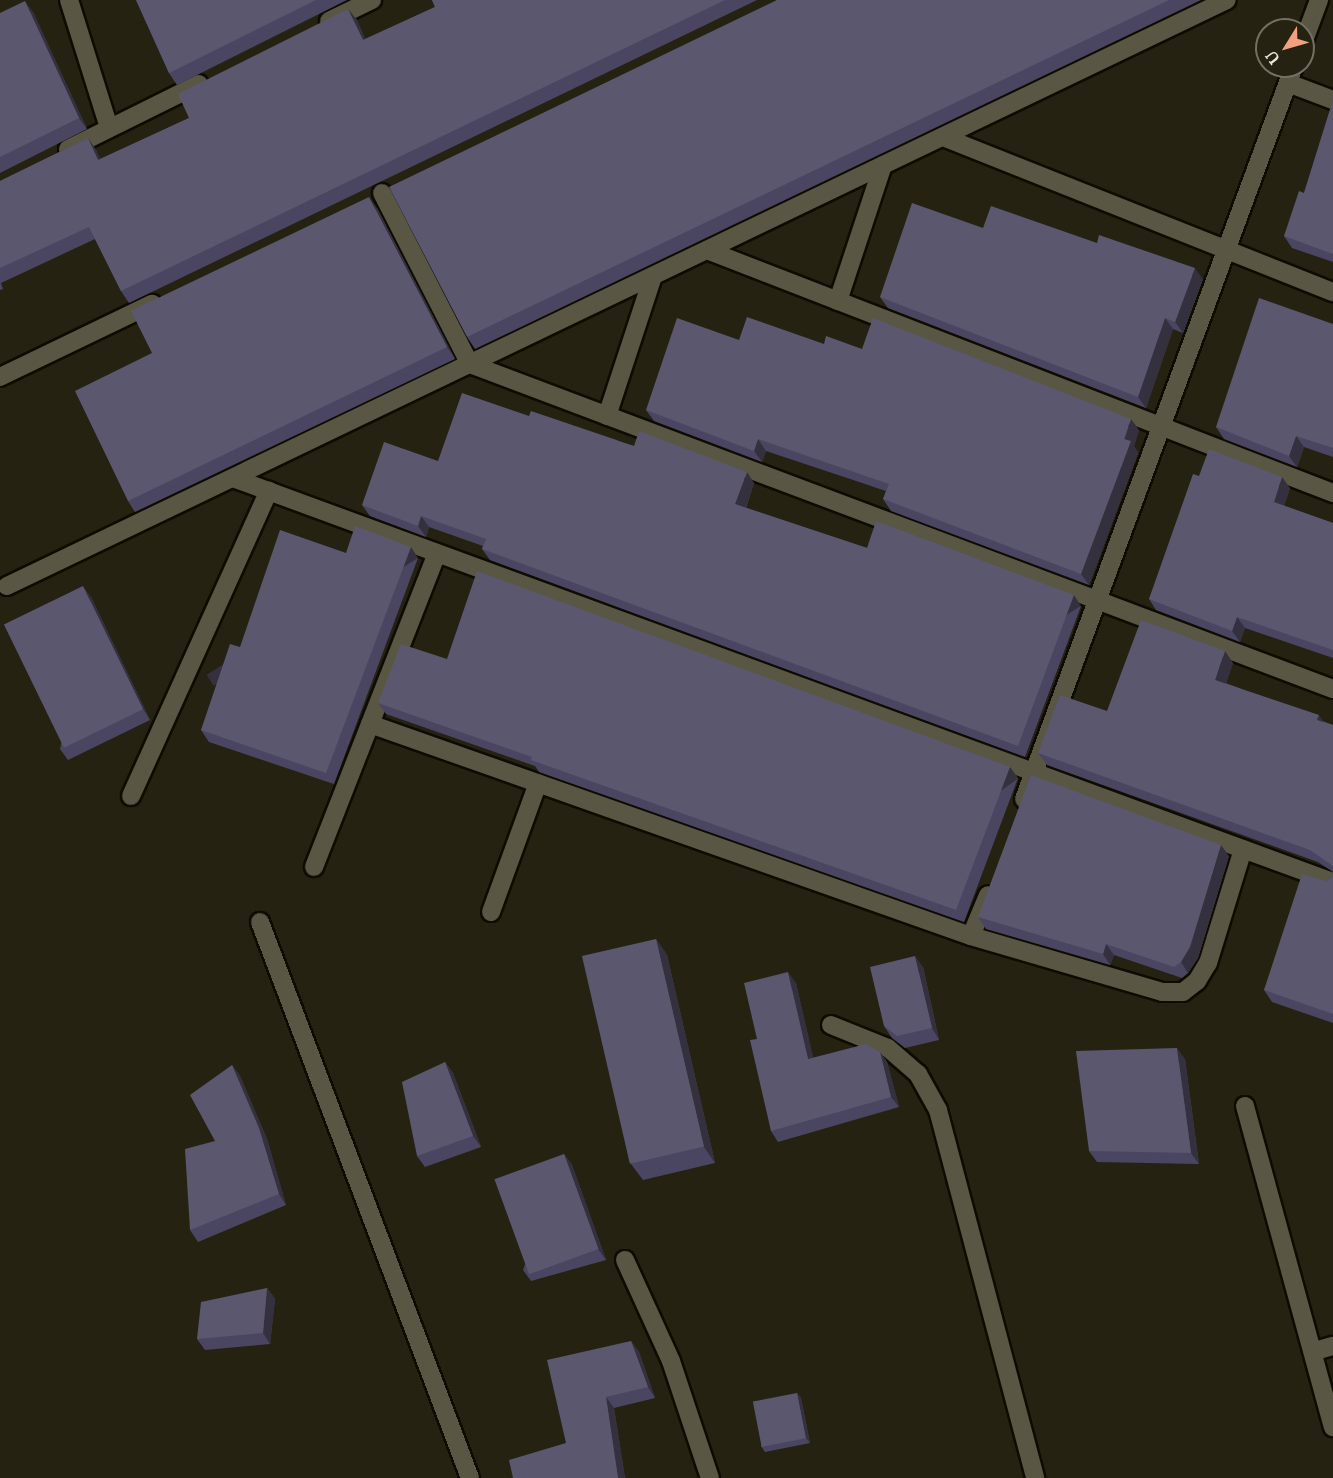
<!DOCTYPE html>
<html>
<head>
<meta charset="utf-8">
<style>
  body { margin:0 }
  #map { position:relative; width:1333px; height:1478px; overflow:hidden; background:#252212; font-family:Lora,serif }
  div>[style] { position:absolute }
  .roads { filter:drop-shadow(2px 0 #0e0b01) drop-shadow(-2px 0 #0e0b01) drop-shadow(0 2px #0e0b01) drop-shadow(0 -2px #0e0b01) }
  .minor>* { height:18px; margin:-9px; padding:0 9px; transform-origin:9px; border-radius:9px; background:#595644 }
  .wall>* { inset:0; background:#4a4662 }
  .shaded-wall>* { inset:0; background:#34303d; transform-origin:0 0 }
  .building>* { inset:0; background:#5b576f; transform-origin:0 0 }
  span { translate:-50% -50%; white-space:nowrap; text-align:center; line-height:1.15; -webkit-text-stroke:5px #252212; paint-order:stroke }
  .north { position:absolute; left:1255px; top:18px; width:60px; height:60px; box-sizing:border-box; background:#252212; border:2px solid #737163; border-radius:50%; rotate:233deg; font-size:16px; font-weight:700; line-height:24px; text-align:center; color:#e8e7dc }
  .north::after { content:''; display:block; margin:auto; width:21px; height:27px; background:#f1a17d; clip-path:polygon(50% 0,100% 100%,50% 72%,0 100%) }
</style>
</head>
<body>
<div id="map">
  <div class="roads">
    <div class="minor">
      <div style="left:69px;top:0;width:134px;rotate:72.6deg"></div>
      <div style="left:329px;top:21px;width:48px;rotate:-26deg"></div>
      <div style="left:1303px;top:43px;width:46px;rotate:-69.6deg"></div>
      <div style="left:1288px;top:83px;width:48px;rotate:20.7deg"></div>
      <div style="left:943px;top:137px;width:420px;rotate:21.7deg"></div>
      <div style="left:68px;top:149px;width:146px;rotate:-26.4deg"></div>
      <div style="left:382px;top:193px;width:192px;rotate:62.8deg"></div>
      <div style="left:470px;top:364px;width:922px;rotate:20.64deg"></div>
      <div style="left:707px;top:250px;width:672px;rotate:21.22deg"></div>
      <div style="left:838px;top:301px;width:143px;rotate:-71.7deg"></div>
      <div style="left:0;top:377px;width:169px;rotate:-25.7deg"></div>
      <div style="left:607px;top:416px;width:147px;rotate:-71.8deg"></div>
      <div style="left:233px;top:478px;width:1172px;rotate:20.17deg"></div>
      <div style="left:7px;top:586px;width:1353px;rotate:-25.66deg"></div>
      <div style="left:370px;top:724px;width:637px;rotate:19.43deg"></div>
      <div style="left:971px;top:936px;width:44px;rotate:-67.5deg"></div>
      <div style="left:131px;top:796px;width:335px;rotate:-65.7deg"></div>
      <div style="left:1024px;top:799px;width:781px;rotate:-69.78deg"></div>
      <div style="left:314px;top:867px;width:337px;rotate:-68.6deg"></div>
      <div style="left:491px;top:912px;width:137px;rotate:-70deg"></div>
      <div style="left:260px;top:922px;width:594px;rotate:69.31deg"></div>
      <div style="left:971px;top:936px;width:199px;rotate:16.3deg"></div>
      <div style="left:1162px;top:992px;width:21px"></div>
      <div style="left:1183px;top:992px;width:18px;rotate:-38deg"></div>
      <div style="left:1197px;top:981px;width:21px;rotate:-59deg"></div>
      <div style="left:1208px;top:963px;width:119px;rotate:-72.9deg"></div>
      <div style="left:831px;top:1025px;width:61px;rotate:22deg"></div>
      <div style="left:888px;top:1048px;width:40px;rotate:41deg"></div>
      <div style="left:918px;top:1074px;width:41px;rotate:60.9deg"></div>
      <div style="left:938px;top:1110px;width:381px;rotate:75.2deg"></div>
      <div style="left:1245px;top:1106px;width:333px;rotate:74.7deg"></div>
      <div style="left:625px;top:1260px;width:111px;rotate:65.5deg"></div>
      <div style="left:671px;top:1361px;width:123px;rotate:71.6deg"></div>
      <div style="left:1315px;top:1351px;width:19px;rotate:-16deg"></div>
    </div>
  </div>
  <div class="wall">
    <div style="clip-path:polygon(136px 0,347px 0,177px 85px,169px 73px)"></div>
    <div style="clip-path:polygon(432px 0,757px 0,129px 303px,121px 291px,95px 239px,1px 283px,3px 289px,0 290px,0 181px,88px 138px,96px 150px,100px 159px,189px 118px,348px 9px,357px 20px,365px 39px,435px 7px)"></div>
    <div style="clip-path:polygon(777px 0,1201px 0,475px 349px,467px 337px)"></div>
    <div style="clip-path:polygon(33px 12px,87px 129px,0 173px,0 13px)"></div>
    <div style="clip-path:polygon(1333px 100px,1333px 262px,1292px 248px,1284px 236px,1304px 193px)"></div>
    <div style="clip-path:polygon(377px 208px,455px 359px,135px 512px,128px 501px,152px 353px)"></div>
    <div style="clip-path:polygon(983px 228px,1203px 279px,1183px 333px,1173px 329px,1146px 408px,888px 308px,880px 297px)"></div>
    <div style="clip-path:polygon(1333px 324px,1333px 457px,1304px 447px,1297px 467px,1224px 439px,1216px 427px)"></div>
    <div style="clip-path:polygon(739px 340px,824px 344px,862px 349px,1139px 430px,1134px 446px,1138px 453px,1089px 585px,891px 511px,883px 499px,886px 491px,766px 451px,762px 462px,654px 421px,646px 410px)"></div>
    <div style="clip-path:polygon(529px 416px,634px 446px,754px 483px,746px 508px,867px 548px,1081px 606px,1025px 757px,490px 560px,482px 549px,483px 546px,429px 527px,426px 537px,370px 516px,362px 505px,438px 461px)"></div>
    <div style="clip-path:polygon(1199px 476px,1290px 488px,1284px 506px,1333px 523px,1333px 658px,1245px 628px,1240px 642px,1156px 610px,1149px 599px)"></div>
    <div style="clip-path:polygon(346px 553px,418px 558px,334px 784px,209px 742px,201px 730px,240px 647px)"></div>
    <div style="clip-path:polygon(91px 597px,150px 720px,68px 760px,60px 749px)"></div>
    <div style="clip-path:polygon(447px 659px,1018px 778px,964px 922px,539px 772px,535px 766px,386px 714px,378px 703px)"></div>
    <div style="clip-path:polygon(1233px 663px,1226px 683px,1333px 725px,1333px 872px,1318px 862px,1047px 765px,1038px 753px,1107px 711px)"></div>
    <div style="clip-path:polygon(1229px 856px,1198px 958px,1188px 973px,1182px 978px,1114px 955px,1110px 965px,986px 929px,978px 917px)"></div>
    <div style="clip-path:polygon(1333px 876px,1333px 1023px,1272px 1002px,1264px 990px,1326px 881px)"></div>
    <div style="clip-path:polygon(656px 939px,667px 955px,715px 1163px,643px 1180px,631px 1164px)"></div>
    <div style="clip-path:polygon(923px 967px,939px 1040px,905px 1048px,892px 1038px,884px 1026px)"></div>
    <div style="clip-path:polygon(796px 983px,813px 1058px,880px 1052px,887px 1062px,899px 1107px,778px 1142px,771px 1131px,757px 1039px)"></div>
    <div style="clip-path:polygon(1185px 1059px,1199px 1164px,1097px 1162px,1089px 1151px)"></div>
    <div style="clip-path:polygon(445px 1062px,453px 1073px,481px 1147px,425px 1167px,417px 1156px)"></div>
    <div style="clip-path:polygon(232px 1065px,240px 1076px,267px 1139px,286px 1205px,198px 1242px,190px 1230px,215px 1141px)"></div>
    <div style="clip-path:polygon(564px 1154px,572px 1165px,606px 1260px,531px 1281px,523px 1270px)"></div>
    <div style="clip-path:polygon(267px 1288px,275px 1299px,270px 1344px,205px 1350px,197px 1339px)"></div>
    <div style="clip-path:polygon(631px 1341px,639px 1352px,655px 1398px,614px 1408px,625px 1478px,513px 1478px,566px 1443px)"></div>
    <div style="clip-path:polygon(797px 1393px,801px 1398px,810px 1443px,765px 1452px,761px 1446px)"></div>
  </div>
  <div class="shaded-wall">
    <div style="clip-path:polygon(25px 1px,33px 12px,87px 129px,79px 118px)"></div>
    <div style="clip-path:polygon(348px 9px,357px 20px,371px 52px,363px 40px)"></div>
    <div style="clip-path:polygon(88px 138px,96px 150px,106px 171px,98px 160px)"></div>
    <div style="clip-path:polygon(369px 197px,377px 208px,455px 359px,447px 347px)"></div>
    <div style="clip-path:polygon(1195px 268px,1203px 279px,1183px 333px,1175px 322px)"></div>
    <div style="clip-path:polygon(1165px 318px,1173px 329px,1146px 408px,1138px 397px)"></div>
    <div style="clip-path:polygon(1131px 419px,1139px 430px,1134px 446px,1138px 453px,1089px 585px,1081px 574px)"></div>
    <div style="clip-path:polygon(1296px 436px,1304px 447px,1297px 467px,1289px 456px)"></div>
    <div style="clip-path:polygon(758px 439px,766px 451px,762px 462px,754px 451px)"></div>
    <div style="clip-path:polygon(747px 472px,754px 483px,743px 515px,735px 504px)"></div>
    <div style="clip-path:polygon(1282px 477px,1290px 488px,1282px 513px,1274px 502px)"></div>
    <div style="clip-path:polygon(421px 516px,429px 527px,426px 537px,418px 526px)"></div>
    <div style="left:411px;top:547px;width:13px;height:241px;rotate:58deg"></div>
    <div style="clip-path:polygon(83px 586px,91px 597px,150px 720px,143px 709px)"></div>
    <div style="left:1074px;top:595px;width:13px;height:161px;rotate:58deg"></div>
    <div style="clip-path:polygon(1237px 617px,1245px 628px,1240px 642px,1232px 631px)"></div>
    <div style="clip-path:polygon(1225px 651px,1233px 663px,1223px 692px,1215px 680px)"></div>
    <div style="clip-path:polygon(1319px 715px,1327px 727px,1317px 720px)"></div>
    <div style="left:1010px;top:767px;width:14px;height:153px;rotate:54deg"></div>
    <div style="clip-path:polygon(1221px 845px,1229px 856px,1198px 958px,1188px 973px,1181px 962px)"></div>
    <div style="clip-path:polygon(656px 939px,667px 955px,715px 1163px,704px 1147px)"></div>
    <div style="clip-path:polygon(1106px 944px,1114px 955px,1110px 965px,1103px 954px)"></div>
    <div style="clip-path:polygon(915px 956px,923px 967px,939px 1040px,932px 1028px)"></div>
    <div style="clip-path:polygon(788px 972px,796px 983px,816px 1069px,808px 1059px)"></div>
    <div style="clip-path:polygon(1177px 1048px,1185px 1059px,1199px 1164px,1191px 1153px)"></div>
    <div style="clip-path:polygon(880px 1052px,887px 1062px,899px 1107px,891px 1097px)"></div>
    <div style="clip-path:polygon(445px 1062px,453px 1073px,481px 1147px,473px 1136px)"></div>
    <div style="clip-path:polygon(232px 1065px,240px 1076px,267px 1139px,286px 1205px,279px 1194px)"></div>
    <div style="clip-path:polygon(564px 1154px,572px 1165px,606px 1260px,598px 1249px)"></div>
    <div style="clip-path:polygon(267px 1288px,275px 1299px,270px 1344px,263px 1333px)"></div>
    <div style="clip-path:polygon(631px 1341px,639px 1352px,655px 1398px,648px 1387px)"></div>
    <div style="clip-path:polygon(797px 1393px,801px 1398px,810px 1443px,806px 1438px)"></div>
    <div style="clip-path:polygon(606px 1397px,614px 1408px,625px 1478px,618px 1478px)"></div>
  </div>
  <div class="building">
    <div style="clip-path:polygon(136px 0,316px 0,169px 73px)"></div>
    <div style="clip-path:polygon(432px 0,725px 0,121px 291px,89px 227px,0 268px,0 181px,88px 138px,98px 160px,189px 118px,178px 94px,348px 9px,363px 40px,435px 7px)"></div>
    <div style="clip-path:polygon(777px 0,1169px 0,467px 337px,389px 187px)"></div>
    <div style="clip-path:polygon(25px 1px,79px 118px,0 157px,0 13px)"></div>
    <div style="clip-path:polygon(1333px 100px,1333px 254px,1284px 236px,1299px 191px,1304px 193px)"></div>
    <div style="clip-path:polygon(369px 197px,447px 347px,128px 501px,75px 391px,152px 353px,131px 311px)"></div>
    <div style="clip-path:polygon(912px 203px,983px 228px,991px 206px,1097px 243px,1099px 235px,1195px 268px,1175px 322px,1165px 318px,1138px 397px,880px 297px)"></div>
    <div style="clip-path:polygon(1259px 298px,1333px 324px,1333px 448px,1296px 436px,1289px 456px,1216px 427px)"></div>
    <div style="clip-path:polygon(747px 317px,824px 344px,826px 336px,862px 349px,873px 318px,1131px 419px,1124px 439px,1131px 441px,1081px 574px,883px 499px,889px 484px,758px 439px,754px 451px,646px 410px,677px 318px,739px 340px)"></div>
    <div style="clip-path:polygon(462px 393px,529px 416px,531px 411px,634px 446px,639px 431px,747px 472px,735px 504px,867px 548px,876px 521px,1074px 595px,1018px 746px,482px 549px,486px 539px,421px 516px,418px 526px,362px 505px,384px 442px,438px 461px)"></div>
    <div style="clip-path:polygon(1209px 449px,1282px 477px,1274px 502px,1333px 523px,1333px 650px,1237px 617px,1232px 631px,1149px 599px,1193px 474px,1199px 476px)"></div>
    <div style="clip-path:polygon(355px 526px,411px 547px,326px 773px,201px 730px,230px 644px,240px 647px,280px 530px,346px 553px)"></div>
    <div style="clip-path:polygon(477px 571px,1010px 767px,956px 910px,531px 760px,532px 757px,378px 703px,401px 644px,447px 659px)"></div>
    <div style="left:83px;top:586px;width:137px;height:88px;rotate:64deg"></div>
    <div style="clip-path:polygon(1141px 620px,1225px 651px,1215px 680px,1319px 715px,1317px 720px,1333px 725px,1333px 866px,1310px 850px,1038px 753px,1060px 695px,1107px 711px)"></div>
    <div style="clip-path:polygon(1031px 775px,1221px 845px,1190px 947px,1181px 962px,1174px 967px,1106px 944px,1103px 954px,978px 917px)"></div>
    <div style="clip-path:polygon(1302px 874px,1326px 881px,1333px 876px,1333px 1014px,1264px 990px)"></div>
    <div style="left:656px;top:939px;width:213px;height:76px;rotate:77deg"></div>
    <div style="clip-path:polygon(915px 956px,932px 1028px,897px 1036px,884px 1026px,870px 967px)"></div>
    <div style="clip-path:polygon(788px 972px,808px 1059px,866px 1044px,880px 1052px,891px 1097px,771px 1131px,750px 1040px,757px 1039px,744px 983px)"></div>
    <div style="clip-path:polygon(1177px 1048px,1191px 1153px,1089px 1151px,1076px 1051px)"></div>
    <div style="clip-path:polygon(445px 1062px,473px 1136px,417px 1156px,402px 1082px)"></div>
    <div style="clip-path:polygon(232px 1065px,259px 1128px,279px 1194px,190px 1230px,185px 1149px,215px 1141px,190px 1095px)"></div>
    <div style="left:564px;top:1154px;width:101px;height:74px;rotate:70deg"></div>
    <div style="clip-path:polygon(267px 1288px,263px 1333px,197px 1339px,201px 1302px)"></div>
    <div style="clip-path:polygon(631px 1341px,648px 1387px,606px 1397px,618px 1478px,513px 1478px,509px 1460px,566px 1443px,547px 1360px)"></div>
    <div style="left:797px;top:1393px;width:46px;height:45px;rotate:79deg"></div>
  </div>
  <div class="north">U</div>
</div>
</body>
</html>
